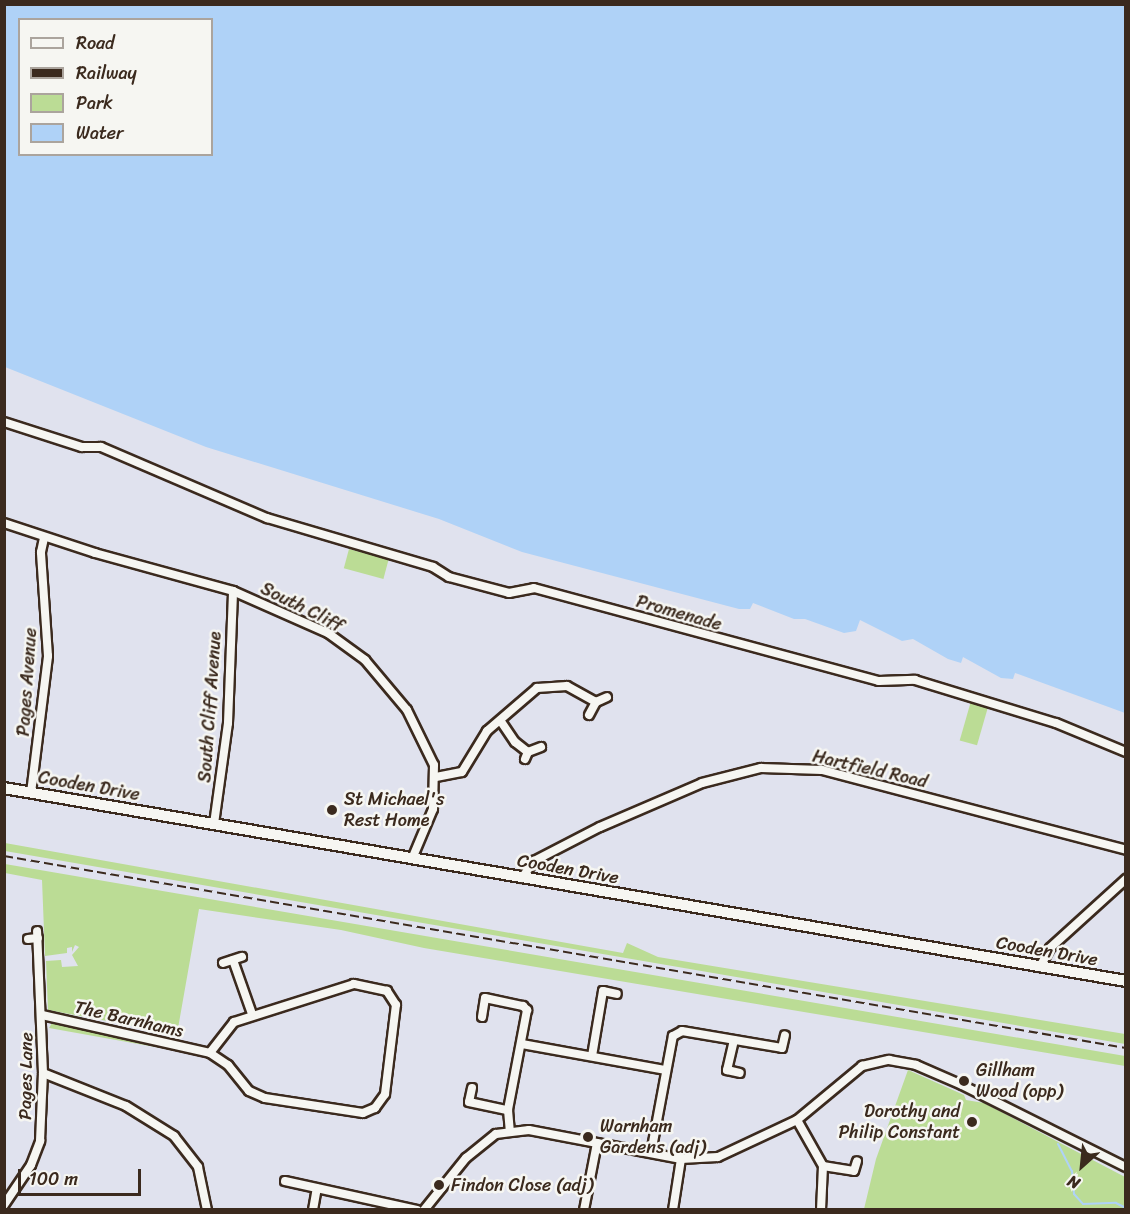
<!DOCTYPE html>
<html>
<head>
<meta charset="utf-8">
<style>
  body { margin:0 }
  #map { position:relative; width:1130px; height:1214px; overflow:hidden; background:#e0e2ee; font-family:Sriracha,sans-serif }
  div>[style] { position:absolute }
  .green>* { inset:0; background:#bbdc95; transform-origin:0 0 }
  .water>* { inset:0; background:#afd2f7 }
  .stream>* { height:2px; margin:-1px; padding:0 1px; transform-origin:1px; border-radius:1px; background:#afd2f7 }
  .roads { filter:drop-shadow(2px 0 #3b2a1e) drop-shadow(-2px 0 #3b2a1e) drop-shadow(0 2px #3b2a1e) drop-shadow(0 -2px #3b2a1e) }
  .street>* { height:8px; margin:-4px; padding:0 4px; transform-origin:4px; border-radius:4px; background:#f6f6f2 }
  .secondary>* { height:10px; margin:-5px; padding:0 5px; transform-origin:5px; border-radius:5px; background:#f6f6f2 }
  .rail>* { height:2px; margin-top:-1px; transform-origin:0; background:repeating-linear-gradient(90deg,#3b2a1e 0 9px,transparent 0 13.5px) }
  .dots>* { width:16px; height:16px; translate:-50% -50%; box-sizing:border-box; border:3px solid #f6f6f2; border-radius:50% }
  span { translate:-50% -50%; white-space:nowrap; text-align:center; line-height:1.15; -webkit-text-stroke:5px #f6f6f2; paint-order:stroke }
  .street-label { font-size:18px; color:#3b2a1e }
  .poi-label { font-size:18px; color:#3b2a1e }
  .left { translate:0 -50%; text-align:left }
  .right { translate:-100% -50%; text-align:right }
  .frame { position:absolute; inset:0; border:6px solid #3b2a1e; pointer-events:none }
  .legend { position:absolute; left:18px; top:18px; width:195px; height:138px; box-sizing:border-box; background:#f6f6f2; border:2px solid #aba49d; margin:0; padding:8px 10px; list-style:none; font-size:18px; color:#3b2a1e }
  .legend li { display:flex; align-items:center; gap:12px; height:30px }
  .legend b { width:30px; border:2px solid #aba49d }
  .north { position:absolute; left:1052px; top:1136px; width:60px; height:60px; -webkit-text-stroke:4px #f6f6f2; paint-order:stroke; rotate:207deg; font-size:16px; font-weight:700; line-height:24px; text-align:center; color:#3b2a1e }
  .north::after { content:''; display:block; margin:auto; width:21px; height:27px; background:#3b2a1e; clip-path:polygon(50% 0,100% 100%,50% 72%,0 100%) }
  .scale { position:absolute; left:18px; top:1169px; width:123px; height:27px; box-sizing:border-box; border:3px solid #3b2a1e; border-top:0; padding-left:8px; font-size:18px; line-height:21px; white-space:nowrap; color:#3b2a1e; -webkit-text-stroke:4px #f6f6f2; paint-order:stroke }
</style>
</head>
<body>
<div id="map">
  <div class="green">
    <div style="left:349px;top:549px;width:41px;height:20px;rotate:15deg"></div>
    <div style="left:971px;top:701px;width:18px;height:41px;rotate:16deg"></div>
    <div style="clip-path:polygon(5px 843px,623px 953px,627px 943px,658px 957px,1125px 1034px,1125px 1044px,5px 851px)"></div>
    <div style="clip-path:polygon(5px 864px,1125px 1056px,1125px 1066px,424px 948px,341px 930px,199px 909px,177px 1034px,48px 1010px,46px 961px,61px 960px,62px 967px,78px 966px,72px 955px,79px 947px,75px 945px,72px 952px,72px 947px,67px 948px,67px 953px,45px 956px,42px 880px,5px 873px)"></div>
    <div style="clip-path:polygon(52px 1023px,58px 1023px,183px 1052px,49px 1028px)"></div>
    <div style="clip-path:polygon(908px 1070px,964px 1095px,966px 1100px,984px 1103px,1125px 1177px,1125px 1209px,864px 1209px,876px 1159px)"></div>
  </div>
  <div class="water">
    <div style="clip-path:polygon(evenodd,4px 5px,1125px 5px,1125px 713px,1015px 673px,1013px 679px,1001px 678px,963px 657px,961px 663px,948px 659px,913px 639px,902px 641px,860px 620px,856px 631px,844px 633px,805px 619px,794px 619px,753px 603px,750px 609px,739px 609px,522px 552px,439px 519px,206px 447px,5px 367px,4px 5px,20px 20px,212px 20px,212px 154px,20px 154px,20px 20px)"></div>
  </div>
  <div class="stream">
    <div style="left:1058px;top:1144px;width:30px;rotate:63deg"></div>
    <div style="left:1072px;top:1171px;width:23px;rotate:85deg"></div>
    <div style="left:1074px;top:1194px;width:13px;rotate:48deg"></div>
    <div style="left:1083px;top:1204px;width:33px;rotate:-2deg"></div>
    <div style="left:1116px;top:1203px;width:11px;rotate:27deg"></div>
  </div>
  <div class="roads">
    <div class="street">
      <div style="left:4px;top:422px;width:82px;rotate:17.8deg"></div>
      <div style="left:82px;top:447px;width:19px"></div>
      <div style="left:101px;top:447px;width:181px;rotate:23.2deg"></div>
      <div style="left:267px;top:518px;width:173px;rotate:16.4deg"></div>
      <div style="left:433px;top:567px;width:19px;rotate:32deg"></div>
      <div style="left:449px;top:577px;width:62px;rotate:14.9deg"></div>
      <div style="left:509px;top:593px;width:25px;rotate:-11deg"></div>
      <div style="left:534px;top:588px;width:357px;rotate:15.1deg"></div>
      <div style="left:879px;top:681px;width:36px;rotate:-2deg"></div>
      <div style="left:915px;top:680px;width:147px;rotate:17deg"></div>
      <div style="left:1056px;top:723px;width:76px;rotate:22.5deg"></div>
      <div style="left:4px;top:523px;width:96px;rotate:18.2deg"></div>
      <div style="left:95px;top:553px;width:143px;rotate:15.4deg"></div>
      <div style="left:233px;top:591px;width:104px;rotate:23.9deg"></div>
      <div style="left:328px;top:633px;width:46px;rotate:36.1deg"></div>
      <div style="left:365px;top:660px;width:65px;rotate:50deg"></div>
      <div style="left:407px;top:710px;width:61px;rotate:63.9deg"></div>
      <div style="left:434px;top:765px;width:44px;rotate:91.3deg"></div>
      <div style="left:433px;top:809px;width:54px;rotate:112.8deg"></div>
      <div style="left:589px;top:715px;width:15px;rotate:-62deg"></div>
      <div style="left:596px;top:702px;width:12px;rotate:-24deg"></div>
      <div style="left:502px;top:723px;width:23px;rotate:56deg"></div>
      <div style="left:515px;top:742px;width:16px;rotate:38deg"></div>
      <div style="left:525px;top:759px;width:8px;rotate:-67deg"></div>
      <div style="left:528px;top:752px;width:14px;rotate:-21deg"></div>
      <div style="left:436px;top:777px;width:26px;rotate:-11deg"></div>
      <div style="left:462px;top:772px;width:48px;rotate:-58.6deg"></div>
      <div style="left:487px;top:731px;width:66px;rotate:-40.7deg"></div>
      <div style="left:537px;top:688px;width:30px;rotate:-4deg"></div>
      <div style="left:567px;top:686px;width:33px;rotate:29deg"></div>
      <div style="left:31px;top:793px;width:138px;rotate:-82.9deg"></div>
      <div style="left:48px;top:656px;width:104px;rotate:-93.9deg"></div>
      <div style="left:41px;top:552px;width:14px;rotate:-78deg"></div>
      <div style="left:214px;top:824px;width:102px;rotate:-82.1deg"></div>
      <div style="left:228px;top:723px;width:132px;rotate:-87.8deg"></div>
      <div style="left:522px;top:878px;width:21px;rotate:-55deg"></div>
      <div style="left:534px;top:861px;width:74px;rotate:-27.3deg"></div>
      <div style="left:600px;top:827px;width:111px;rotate:-23.3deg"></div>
      <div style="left:702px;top:783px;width:61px;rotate:-14.3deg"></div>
      <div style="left:761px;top:768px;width:61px;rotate:1.9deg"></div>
      <div style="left:822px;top:770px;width:314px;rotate:14.7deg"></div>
      <div style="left:28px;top:939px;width:10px;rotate:-6deg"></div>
      <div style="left:233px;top:960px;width:57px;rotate:70.6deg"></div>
      <div style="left:223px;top:963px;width:20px;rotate:-18deg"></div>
      <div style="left:1040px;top:967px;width:21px;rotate:-62deg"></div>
      <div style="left:1050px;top:948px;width:103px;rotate:-42.2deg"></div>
      <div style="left:42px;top:1015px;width:172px;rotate:12.7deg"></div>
      <div style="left:210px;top:1053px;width:22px;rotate:34deg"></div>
      <div style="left:228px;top:1065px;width:33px;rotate:51deg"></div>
      <div style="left:249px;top:1091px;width:17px;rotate:24deg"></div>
      <div style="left:265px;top:1098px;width:99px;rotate:8.7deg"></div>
      <div style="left:363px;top:1113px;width:13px;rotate:-23deg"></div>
      <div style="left:375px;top:1108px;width:17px;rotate:-54deg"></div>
      <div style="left:385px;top:1094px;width:90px;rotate:-83deg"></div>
      <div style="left:396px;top:1005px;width:17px;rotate:-123deg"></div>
      <div style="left:387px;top:991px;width:34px;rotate:-168deg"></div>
      <div style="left:354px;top:984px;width:126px;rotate:162.4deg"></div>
      <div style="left:234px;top:1022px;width:39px;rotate:128deg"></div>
      <div style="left:482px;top:1017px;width:19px;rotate:-81deg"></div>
      <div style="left:485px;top:998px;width:39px;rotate:12deg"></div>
      <div style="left:523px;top:1006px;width:6px;rotate:45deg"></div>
      <div style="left:527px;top:1010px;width:102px;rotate:100.8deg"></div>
      <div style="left:508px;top:1110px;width:21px;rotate:85deg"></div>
      <div style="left:734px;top:1040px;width:31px;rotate:103deg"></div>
      <div style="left:727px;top:1070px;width:13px;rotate:13deg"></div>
      <div style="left:522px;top:1044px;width:145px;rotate:10.3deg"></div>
      <div style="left:592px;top:1056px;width:66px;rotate:-80.4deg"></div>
      <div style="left:603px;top:991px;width:14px;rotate:12deg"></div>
      <div style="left:43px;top:1073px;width:89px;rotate:21.7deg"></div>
      <div style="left:126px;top:1106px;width:57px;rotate:32deg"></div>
      <div style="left:174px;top:1136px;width:39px;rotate:52deg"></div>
      <div style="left:198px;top:1167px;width:44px;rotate:78.2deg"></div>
      <div style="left:472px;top:1088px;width:14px;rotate:102deg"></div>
      <div style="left:469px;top:1102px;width:40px;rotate:12deg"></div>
      <div style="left:797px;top:1120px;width:53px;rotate:60.5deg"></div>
      <div style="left:823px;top:1166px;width:44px;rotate:92.6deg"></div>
      <div style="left:651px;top:1153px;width:119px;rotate:-79.4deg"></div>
      <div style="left:673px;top:1036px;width:10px;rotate:-29deg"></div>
      <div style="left:682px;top:1031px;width:101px;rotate:9.6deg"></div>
      <div style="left:782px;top:1048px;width:13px;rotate:-77deg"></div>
      <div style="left:823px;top:1166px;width:31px;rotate:9deg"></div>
      <div style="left:854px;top:1171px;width:10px;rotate:-73deg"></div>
      <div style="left:285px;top:1181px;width:135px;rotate:12.4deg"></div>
      <div style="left:4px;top:1205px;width:48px;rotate:-56deg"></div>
      <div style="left:31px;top:1165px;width:26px;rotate:-69deg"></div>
      <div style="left:40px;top:1141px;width:68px;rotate:-87.5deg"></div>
      <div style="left:43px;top:1073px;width:142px;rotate:-92.4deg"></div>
      <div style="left:313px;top:1210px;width:22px;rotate:-80deg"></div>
      <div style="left:424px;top:1210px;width:67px;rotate:-51.1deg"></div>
      <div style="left:466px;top:1158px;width:38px;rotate:-39deg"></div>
      <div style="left:496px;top:1134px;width:33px;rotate:-7deg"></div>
      <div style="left:529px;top:1130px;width:155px;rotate:10.8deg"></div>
      <div style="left:681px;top:1159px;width:37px;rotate:-3deg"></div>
      <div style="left:718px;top:1157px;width:87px;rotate:-25.1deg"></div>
      <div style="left:797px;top:1120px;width:85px;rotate:-39.7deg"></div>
      <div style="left:862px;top:1066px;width:28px;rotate:-13deg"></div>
      <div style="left:889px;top:1060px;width:27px;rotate:10deg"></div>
      <div style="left:916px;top:1065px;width:50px;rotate:23.5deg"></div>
      <div style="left:962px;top:1085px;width:183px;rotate:26.6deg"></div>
      <div style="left:584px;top:1210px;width:68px;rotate:-79deg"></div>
      <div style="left:673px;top:1210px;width:52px;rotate:-81.1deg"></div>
    </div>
    <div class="secondary">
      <div style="left:4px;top:788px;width:1138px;rotate:9.76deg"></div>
    </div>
  </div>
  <div class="rail">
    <div style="left:4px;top:856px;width:1138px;rotate:9.71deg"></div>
  </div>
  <div class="dots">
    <div style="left:332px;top:810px;background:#3b2a1e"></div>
    <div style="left:964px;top:1081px;background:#3b2a1e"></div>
    <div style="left:972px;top:1122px;background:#3b2a1e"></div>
    <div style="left:588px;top:1137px;background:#3b2a1e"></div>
    <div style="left:439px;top:1185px;background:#3b2a1e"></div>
  </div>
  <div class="street-label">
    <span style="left:302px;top:607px;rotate:26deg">South Cliff</span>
    <span style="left:679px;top:613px;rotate:16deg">Promenade</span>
    <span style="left:27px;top:682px;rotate:-86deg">Pages Avenue</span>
    <span style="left:210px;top:707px;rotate:-86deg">South Cliff Avenue</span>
    <span style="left:870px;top:769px;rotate:13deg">Hartfield Road</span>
    <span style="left:89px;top:786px;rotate:10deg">Cooden Drive</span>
    <span style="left:568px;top:869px;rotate:10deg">Cooden Drive</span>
    <span style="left:1047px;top:951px;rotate:10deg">Cooden Drive</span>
    <span style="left:129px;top:1019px;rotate:13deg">The Barnhams</span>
    <span style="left:26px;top:1076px;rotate:-89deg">Pages Lane</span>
  </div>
  <div class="poi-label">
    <span class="left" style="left:344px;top:810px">St Michael's<br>Rest Home</span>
    <span class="left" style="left:976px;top:1081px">Gillham<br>Wood (opp)</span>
    <span class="right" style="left:960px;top:1122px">Dorothy and<br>Philip Constant</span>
    <span class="left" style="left:600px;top:1137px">Warnham<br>Gardens (adj)</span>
    <span class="left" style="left:451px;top:1185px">Findon Close (adj)</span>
  </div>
  <div class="frame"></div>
  <ul class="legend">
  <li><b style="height:8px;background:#f6f6f2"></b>Road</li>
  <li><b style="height:8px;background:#3b2a1e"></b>Railway</li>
  <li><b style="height:16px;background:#bbdc95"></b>Park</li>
  <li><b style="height:16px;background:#afd2f7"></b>Water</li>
  </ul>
  <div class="north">N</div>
  <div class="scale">100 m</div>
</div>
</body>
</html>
